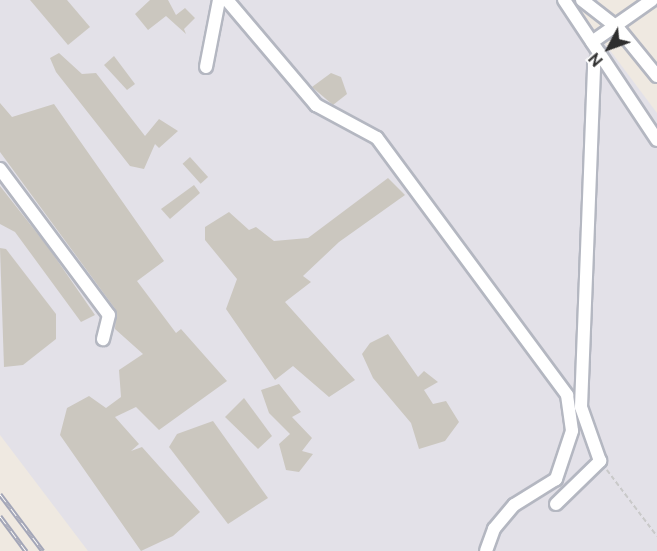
<!DOCTYPE html>
<html>
<head>
<meta charset="utf-8">
<style>
  body { margin:0 }
  #map { position:relative; width:657px; height:551px; overflow:hidden; background:#efe9e1; font-family:Ubuntu,sans-serif }
  div>[style] { position:absolute }
  .industrial>* { inset:0; background:#e3e1e8 }
  .building>* { inset:0; background:#cbc7bf; transform-origin:0 0 }
  .path>* { height:1.5px; margin-top:-0.75px; transform-origin:0; background:repeating-linear-gradient(90deg,#c9c9c9 0 4.5px,transparent 0 7.5px) }
  .roads { filter:drop-shadow(2px 0 #b4b7c1) drop-shadow(-2px 0 #b4b7c1) drop-shadow(0 2px #b4b7c1) drop-shadow(0 -2px #b4b7c1) }
  .minor>* { height:12px; margin:-6px; padding:0 6px; transform-origin:6px; border-radius:6px; background:#fff }
  .rail>* { height:5px; margin-top:-2.5px; transform-origin:0; background:repeating-linear-gradient(90deg,#fff 0 9px,#a3a6b8 0 18px); box-sizing:border-box; border-block:2px solid #a3a6b8 }
  span { translate:-50% -50%; white-space:nowrap; text-align:center; line-height:1.15; -webkit-text-stroke:6px #fff; paint-order:stroke }
  .north { position:absolute; left:579px; top:18px; width:60px; height:60px; -webkit-text-stroke:4px #fff; paint-order:stroke; rotate:229deg; font-size:16px; font-weight:700; line-height:24px; text-align:center; color:#2e2e2e }
  .north::after { content:''; display:block; margin:auto; width:21px; height:27px; background:#2e2e2e; clip-path:polygon(50% 0,100% 100%,50% 72%,0 100%) }
</style>
</head>
<body>
<div id="map">
  <div class="industrial">
    <div style="clip-path:polygon(0 0,599px 0,582px 13px,657px 113px,657px 551px,88px 551px,0 435px)"></div>
  </div>
  <div class="building">
    <div style="clip-path:polygon(30px 0,67px 0,90px 27px,68px 45px)"></div>
    <div style="clip-path:polygon(150px 0,168px 0,176px 15px,185px 8px,195px 18px,184px 29px,186px 34px,166px 16px,148px 30px,135px 14px)"></div>
    <div style="clip-path:polygon(59px 53px,82px 74px,96px 73px,145px 136px,159px 119px,178px 131px,159px 148px,155px 144px,144px 169px,130px 166px,56px 72px,50px 58px)"></div>
    <div style="clip-path:polygon(114px 56px,135px 84px,127px 90px,104px 65px)"></div>
    <div style="clip-path:polygon(331px 73px,341px 77px,347px 94px,333px 105px,312px 87px)"></div>
    <div style="clip-path:polygon(0 103px,12px 117px,54px 104px,164px 261px,137px 281px,176px 333px,181px 329px,227px 381px,159px 430px,136px 407px,115px 417px,139px 444px,131px 451px,142px 447px,200px 512px,173px 536px,141px 551px,60px 435px,67px 408px,89px 396px,106px 408px,121px 397px,119px 370px,143px 354px,115px 329px,116px 310px,0 152px)"></div>
    <div style="left:190px;top:157px;width:27px;height:10px;rotate:48deg"></div>
    <div style="clip-path:polygon(388px 178px,405px 195px,339px 242px,303px 276px,311px 282px,285px 302px,355px 380px,329px 397px,293px 366px,275px 380px,226px 309px,237px 279px,205px 240px,205px 227px,229px 212px,249px 230px,256px 227px,274px 241px,308px 238px)"></div>
    <div style="clip-path:polygon(194px 185px,200px 193px,170px 219px,161px 209px)"></div>
    <div style="clip-path:polygon(0 186px,48px 247px,95px 315px,81px 322px,15px 232px,0 224px)"></div>
    <div style="clip-path:polygon(0 248px,6px 249px,56px 314px,56px 339px,23px 365px,4px 367px)"></div>
    <div style="clip-path:polygon(388px 334px,418px 377px,424px 371px,438px 382px,424px 390px,433px 404px,446px 401px,459px 422px,445px 441px,419px 449px,411px 423px,373px 378px,362px 354px,370px 343px)"></div>
    <div style="clip-path:polygon(279px 384px,301px 412px,292px 417px,312px 438px,302px 451px,313px 454px,299px 472px,286px 470px,279px 444px,290px 434px,269px 413px,261px 390px)"></div>
    <div style="clip-path:polygon(244px 398px,272px 436px,258px 449px,225px 417px)"></div>
    <div style="clip-path:polygon(213px 421px,268px 498px,228px 524px,169px 447px,177px 434px)"></div>
  </div>
  <div class="path">
    <div style="left:607px;top:470px;width:83px;rotate:52.9deg"></div>
  </div>
  <div class="roads">
    <div class="minor">
      <div style="left:227px;top:0;width:138px;rotate:49.7deg"></div>
      <div style="left:316px;top:105px;width:69px;rotate:28.4deg"></div>
      <div style="left:377px;top:138px;width:320px;rotate:53.5deg"></div>
      <div style="left:567px;top:395px;width:36px;rotate:82deg"></div>
      <div style="left:572px;top:431px;width:51px;rotate:108.4deg"></div>
      <div style="left:556px;top:479px;width:49px;rotate:148.2deg"></div>
      <div style="left:514px;top:505px;width:31px;rotate:130deg"></div>
      <div style="left:494px;top:529px;width:23px;rotate:110deg"></div>
      <div style="left:564px;top:0;width:168px;rotate:56.4deg"></div>
      <div style="left:582px;top:0;width:46px;rotate:37.9deg"></div>
      <div style="left:618px;top:28px;width:62px;rotate:50.9deg"></div>
      <div style="left:592px;top:42px;width:73px;rotate:-35deg"></div>
      <div style="left:206px;top:67px;width:68px;rotate:-79deg"></div>
      <div style="left:0;top:169px;width:182px;rotate:53.3deg"></div>
      <div style="left:109px;top:315px;width:25px;rotate:104deg"></div>
      <div style="left:556px;top:504px;width:62px;rotate:-44.3deg"></div>
      <div style="left:600px;top:461px;width:57px;rotate:-109.4deg"></div>
      <div style="left:581px;top:407px;width:342px;rotate:-87.8deg"></div>
      <div style="left:594px;top:65px;width:13px;rotate:-63deg"></div>
    </div>
  </div>
  <div class="rail">
    <div style="left:0;top:494px;width:71px;rotate:53deg"></div>
    <div style="left:0;top:516px;width:44px;rotate:53.4deg"></div>
  </div>
  <div class="north">N</div>
</div>
</body>
</html>
